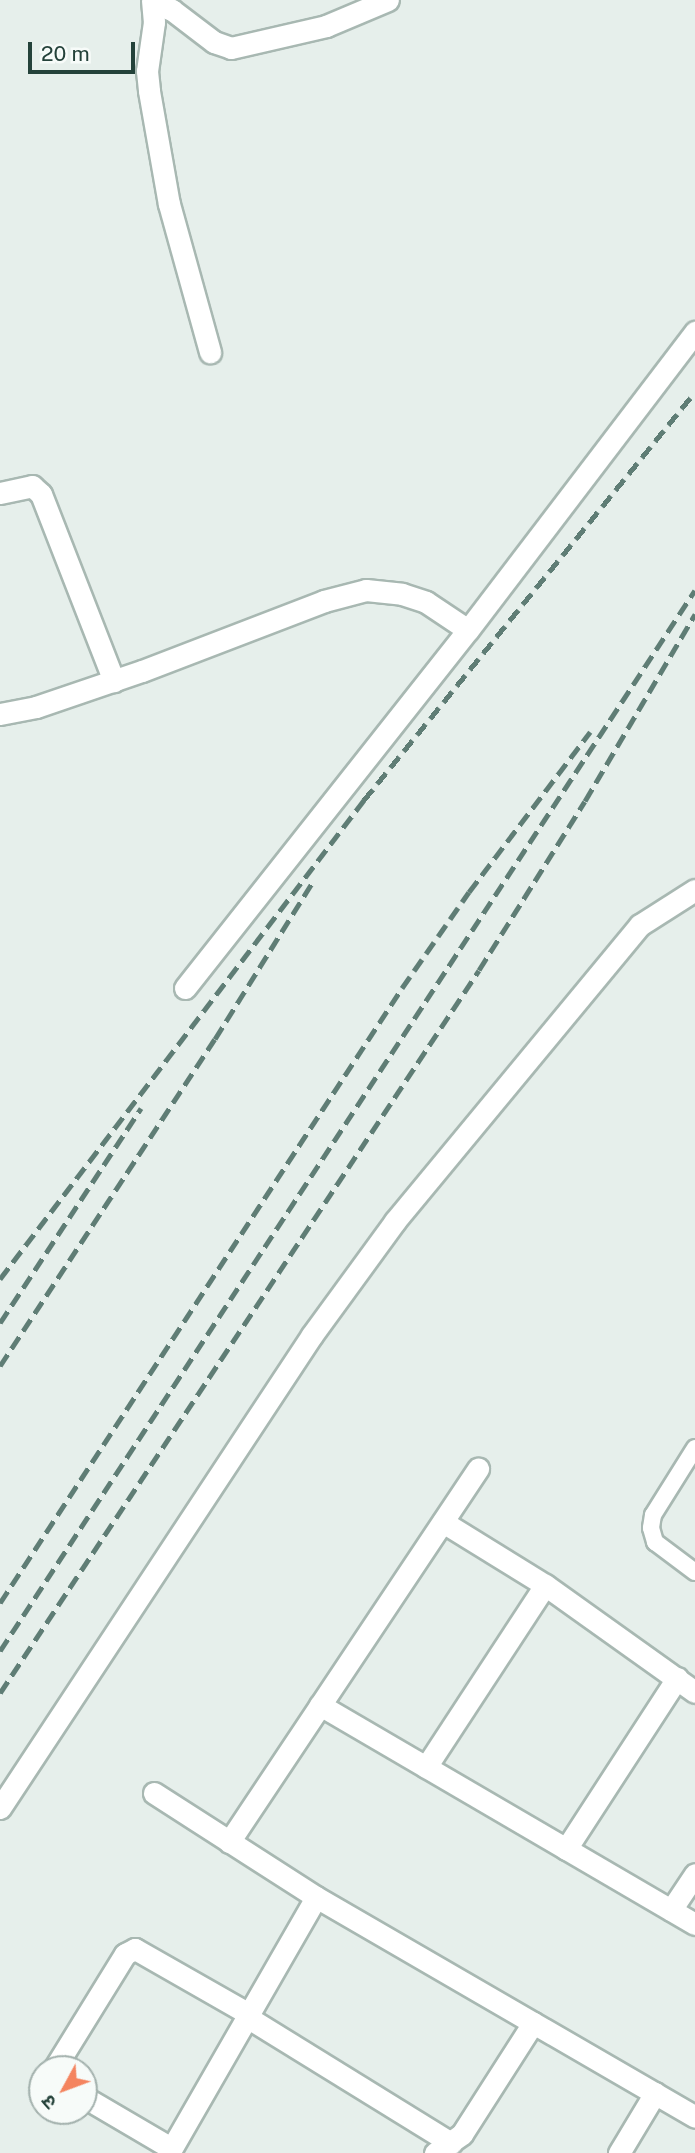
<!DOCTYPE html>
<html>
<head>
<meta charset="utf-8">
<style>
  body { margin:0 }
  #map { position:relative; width:695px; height:2153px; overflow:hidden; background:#e6efeb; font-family:"Public Sans","Noto Sans Devanagari",sans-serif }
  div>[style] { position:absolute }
  .roads { filter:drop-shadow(2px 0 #a8b8b2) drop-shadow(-2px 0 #a8b8b2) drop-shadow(0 2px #a8b8b2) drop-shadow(0 -2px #a8b8b2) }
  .service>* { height:16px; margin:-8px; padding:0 8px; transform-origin:8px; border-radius:8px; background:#fff }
  .minor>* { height:21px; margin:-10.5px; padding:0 10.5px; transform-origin:10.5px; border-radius:10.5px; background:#fff }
  .rail>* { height:5px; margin-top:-2.5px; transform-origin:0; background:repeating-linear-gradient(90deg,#5f7d75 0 14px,transparent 0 21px) }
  span { translate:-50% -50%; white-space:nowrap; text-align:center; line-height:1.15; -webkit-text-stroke:5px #f7fbf9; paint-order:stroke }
  .north { position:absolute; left:28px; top:2055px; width:70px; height:70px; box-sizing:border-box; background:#f7fbf9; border:2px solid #a3b1ad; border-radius:50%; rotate:229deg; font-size:19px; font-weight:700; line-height:28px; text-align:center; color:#24423a }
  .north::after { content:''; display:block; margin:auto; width:24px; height:32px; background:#f4845f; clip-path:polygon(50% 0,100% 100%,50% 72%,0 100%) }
  .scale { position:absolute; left:28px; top:42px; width:107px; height:32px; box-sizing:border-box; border:4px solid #24423a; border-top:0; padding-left:9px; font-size:21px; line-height:24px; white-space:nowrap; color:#24423a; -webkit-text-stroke:5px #f7fbf9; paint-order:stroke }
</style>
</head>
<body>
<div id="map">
  <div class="roads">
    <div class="service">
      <div style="left:695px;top:1448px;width:79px;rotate:122.1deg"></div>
      <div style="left:653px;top:1515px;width:13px;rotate:99deg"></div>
      <div style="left:651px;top:1528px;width:15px;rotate:74deg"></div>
      <div style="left:655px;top:1542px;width:50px;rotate:36.9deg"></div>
    </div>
    <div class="minor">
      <div style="left:152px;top:0;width:22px;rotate:85deg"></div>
      <div style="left:154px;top:22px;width:49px;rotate:98.1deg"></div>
      <div style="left:147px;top:71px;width:20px;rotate:84deg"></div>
      <div style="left:149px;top:91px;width:115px;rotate:80deg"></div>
      <div style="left:169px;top:204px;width:154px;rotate:74.5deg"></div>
      <div style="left:153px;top:3px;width:20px;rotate:20deg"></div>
      <div style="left:172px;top:10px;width:53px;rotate:37.3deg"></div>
      <div style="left:214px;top:42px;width:18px;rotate:19deg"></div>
      <div style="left:231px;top:48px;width:98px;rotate:-13deg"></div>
      <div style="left:326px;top:26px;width:67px;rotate:-22.8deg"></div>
      <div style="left:0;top:493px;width:33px;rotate:-12deg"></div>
      <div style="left:32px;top:486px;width:12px;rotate:42deg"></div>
      <div style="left:41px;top:494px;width:201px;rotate:68.7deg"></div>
      <div style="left:0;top:714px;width:37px;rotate:-11deg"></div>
      <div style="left:36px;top:707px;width:112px;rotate:-18.8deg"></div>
      <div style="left:142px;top:671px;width:195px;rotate:-21deg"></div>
      <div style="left:324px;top:601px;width:43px;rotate:-14.7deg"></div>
      <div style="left:366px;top:590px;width:36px;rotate:6deg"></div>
      <div style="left:402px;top:594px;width:25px;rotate:18deg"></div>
      <div style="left:426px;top:602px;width:50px;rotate:33.7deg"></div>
      <div style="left:185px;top:988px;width:456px;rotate:-51.7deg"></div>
      <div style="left:468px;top:630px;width:375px;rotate:-52.7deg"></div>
      <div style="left:443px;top:1522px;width:120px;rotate:31.7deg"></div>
      <div style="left:545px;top:1585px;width:184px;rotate:35.5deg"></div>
      <div style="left:320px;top:1705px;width:434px;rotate:30.3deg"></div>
      <div style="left:426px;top:1767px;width:217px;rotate:-56.8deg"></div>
      <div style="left:154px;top:1793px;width:193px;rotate:32.7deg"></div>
      <div style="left:0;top:1808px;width:567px;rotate:-56.59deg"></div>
      <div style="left:312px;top:1335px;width:141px;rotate:-53.9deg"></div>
      <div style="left:395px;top:1221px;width:384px;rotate:-50.4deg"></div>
      <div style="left:640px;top:925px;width:65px;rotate:-32.5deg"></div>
      <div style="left:229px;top:1842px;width:449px;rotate:-56.3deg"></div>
      <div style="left:566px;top:1849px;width:204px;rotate:-57deg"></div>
      <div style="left:671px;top:1910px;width:43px;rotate:-56.3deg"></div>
      <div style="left:247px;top:2017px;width:240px;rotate:31.7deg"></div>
      <div style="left:54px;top:2069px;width:135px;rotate:-58.3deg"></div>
      <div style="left:125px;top:1954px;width:11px;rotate:-27deg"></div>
      <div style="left:135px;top:1949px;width:131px;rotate:29.7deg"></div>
      <div style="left:84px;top:2097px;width:101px;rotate:30.4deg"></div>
      <div style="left:169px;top:2153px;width:295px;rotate:-60.1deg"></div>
      <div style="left:316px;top:1897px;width:438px;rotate:30.1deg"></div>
      <div style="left:435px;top:2153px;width:33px;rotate:-35deg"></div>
      <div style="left:462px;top:2134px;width:132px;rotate:-57.4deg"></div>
      <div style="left:619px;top:2153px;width:70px;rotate:-59deg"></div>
    </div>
  </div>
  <div class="rail">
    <div style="left:0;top:1279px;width:602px;rotate:-52.77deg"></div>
    <div style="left:364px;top:800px;width:525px;rotate:-50.95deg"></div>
    <div style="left:0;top:1323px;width:257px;rotate:-56.7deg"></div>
    <div style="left:0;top:1366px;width:391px;rotate:-56.7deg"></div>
    <div style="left:215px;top:1039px;width:187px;rotate:-58.1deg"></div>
    <div style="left:0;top:1603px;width:735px;rotate:-56.83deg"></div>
    <div style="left:402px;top:988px;width:117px;rotate:-55.1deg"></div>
    <div style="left:469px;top:892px;width:201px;rotate:-52.9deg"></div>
    <div style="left:0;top:1651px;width:1268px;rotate:-56.77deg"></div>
    <div style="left:0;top:1693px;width:867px;rotate:-56.47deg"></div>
    <div style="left:479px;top:970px;width:199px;rotate:-57.9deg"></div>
    <div style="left:585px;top:801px;width:217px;rotate:-59.5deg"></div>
  </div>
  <div class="north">उ</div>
  <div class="scale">20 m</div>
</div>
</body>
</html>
